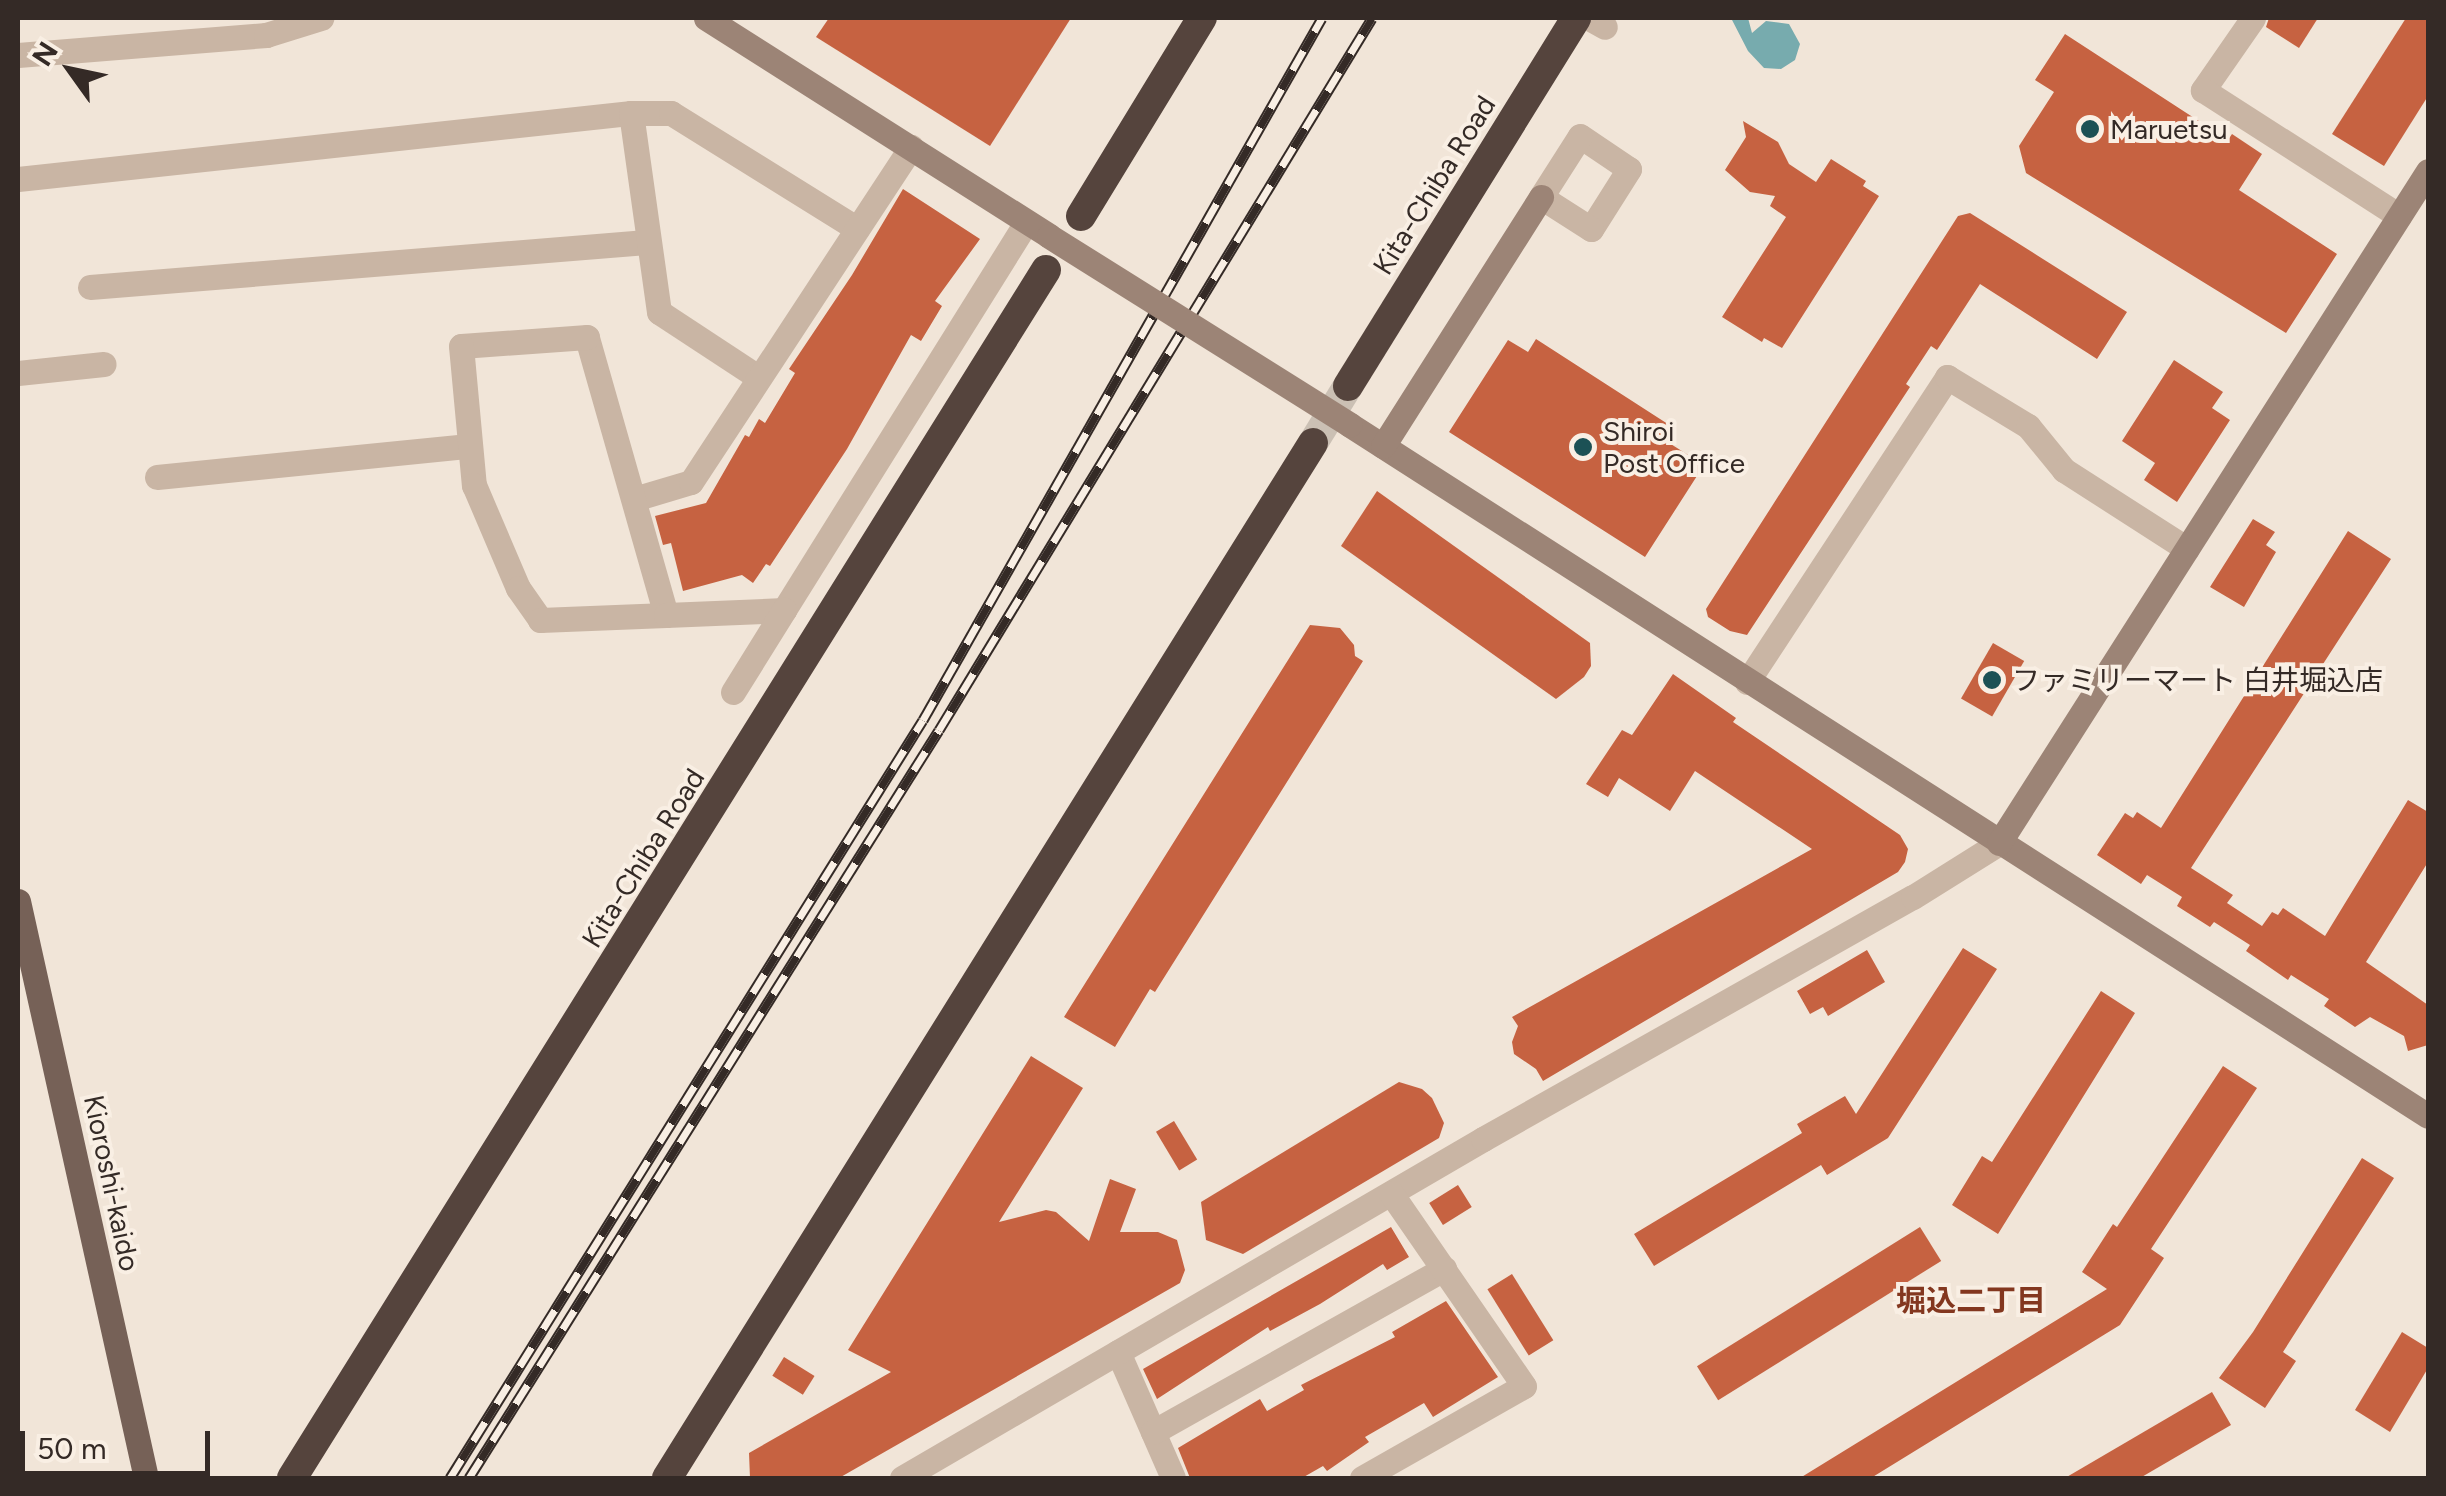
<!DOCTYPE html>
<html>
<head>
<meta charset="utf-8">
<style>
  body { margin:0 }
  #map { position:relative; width:2446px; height:1496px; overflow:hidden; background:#f1e5d8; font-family:Figtree,"Noto Sans JP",sans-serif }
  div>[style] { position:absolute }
  .water>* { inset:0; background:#77abae }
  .building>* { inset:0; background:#c66241; transform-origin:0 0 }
  .highway-tunnel>* { height:30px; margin-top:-15px; transform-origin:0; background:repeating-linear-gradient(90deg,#cbc0b4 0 30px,transparent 0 45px) }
  .street>* { height:25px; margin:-12.5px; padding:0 12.5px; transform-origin:12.5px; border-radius:12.5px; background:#c9b5a4 }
  .secondary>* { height:25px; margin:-12.5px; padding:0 12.5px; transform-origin:12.5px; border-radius:12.5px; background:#9c8476 }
  .primary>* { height:25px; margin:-12.5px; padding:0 12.5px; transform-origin:12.5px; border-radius:12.5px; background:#766157 }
  .highway>* { height:30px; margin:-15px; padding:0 15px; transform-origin:15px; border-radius:15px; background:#55443d }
  .rail>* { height:11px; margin-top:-5.5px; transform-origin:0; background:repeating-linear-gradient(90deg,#f9efe4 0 22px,#342a26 0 44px); box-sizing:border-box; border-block:2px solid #342a26 }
  .secondary-bridge>* { height:25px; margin:-12.5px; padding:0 12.5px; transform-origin:12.5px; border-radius:12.5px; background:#9c8476 }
  .dots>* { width:28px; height:28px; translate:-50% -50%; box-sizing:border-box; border:5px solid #f9efe4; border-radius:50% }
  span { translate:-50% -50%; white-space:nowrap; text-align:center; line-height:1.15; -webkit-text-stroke:8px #f9efe4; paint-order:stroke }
  .poi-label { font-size:28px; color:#342a26 }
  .left { translate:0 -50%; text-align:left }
  .street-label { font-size:28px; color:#342a26 }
  .neighbourhood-label { font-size:30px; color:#83371f; font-weight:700 }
  .frame { position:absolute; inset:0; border:20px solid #342a26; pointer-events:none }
  .north { position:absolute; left:20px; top:20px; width:100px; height:100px; -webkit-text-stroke:8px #f9efe4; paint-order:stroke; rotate:303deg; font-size:28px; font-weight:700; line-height:40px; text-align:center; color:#342a26 }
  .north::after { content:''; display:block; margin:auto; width:35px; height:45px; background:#342a26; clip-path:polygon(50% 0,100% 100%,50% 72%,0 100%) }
  .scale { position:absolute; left:20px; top:1431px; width:190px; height:45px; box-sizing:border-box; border:5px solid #342a26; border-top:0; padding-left:12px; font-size:30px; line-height:35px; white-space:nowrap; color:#342a26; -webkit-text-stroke:8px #f9efe4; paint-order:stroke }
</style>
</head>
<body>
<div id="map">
  <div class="water">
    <div style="clip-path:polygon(1731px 18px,1748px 18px,1752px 33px,1766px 21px,1789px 24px,1800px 44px,1795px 60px,1781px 69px,1764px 68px,1748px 51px)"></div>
  </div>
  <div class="building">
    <div style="clip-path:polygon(829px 18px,1071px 18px,990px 146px,816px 37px)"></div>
    <div style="clip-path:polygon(2269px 18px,2318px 18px,2299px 48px,2266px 27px)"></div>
    <div style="clip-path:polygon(2406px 18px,2428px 18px,2428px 96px,2384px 166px,2332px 134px)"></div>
    <div style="clip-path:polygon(2065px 34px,2228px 140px,2232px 134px,2262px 154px,2239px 190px,2337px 254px,2286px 333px,2026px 173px,2019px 146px,2054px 92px,2035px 80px)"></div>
    <div style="clip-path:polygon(1743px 121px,1778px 142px,1789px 164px,1816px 182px,1831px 159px,1866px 181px,1863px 186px,1879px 196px,1782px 348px,1764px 338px,1762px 342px,1722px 317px,1786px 217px,1770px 206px,1775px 196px,1750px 192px,1725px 170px,1746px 137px)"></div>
    <div style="clip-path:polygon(903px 189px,980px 239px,935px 301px,942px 306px,921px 341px,911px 335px,847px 449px,770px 566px,766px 564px,753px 583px,742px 575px,683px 591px,671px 543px,663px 545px,655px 516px,706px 503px,745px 435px,749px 437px,759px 419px,765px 423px,795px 373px,789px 369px,852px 275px)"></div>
    <div style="clip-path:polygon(1970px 213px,2127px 312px,2097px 359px,1980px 284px,1937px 350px,1931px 346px,1906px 384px,1910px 387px,1747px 635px,1730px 631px,1708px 617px,1706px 609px,1958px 216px)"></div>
    <div style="clip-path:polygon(1536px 339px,1674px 428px,1666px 441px,1704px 465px,1645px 557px,1449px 432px,1508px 340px,1528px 352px)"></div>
    <div style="clip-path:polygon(2174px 360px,2223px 392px,2212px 408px,2230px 420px,2177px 502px,2144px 480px,2155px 463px,2122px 441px)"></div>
    <div style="clip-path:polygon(1377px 491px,1590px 643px,1591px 666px,1584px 677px,1556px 699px,1341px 546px)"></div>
    <div style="clip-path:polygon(2253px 519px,2275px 532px,2266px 545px,2276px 552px,2244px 607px,2210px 587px)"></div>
    <div style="clip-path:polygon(2348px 531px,2391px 559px,2191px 868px,2233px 895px,2227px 903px,2262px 926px,2272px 912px,2278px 915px,2283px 908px,2325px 936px,2408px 800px,2428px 812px,2428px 862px,2366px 962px,2428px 1005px,2428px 1045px,2408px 1051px,2404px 1036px,2370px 1017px,2355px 1027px,2324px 1006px,2329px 999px,2291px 975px,2288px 980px,2246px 951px,2250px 945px,2214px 922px,2210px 927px,2177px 906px,2182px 897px,2147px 875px,2141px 884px,2097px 855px,2125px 813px,2133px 818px,2137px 812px,2161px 828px)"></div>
    <div style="clip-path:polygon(1310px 625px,1340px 628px,1354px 645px,1355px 656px,1363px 661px,1155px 992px,1150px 989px,1115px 1047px,1064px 1017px)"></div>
    <div style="left:1993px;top:643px;width:36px;height:64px;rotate:30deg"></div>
    <div style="clip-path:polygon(1673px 674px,1736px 718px,1733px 722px,1900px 835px,1908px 849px,1905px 862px,1898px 872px,1543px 1081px,1536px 1069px,1514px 1054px,1512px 1042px,1518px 1026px,1512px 1017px,1812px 849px,1695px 771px,1670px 811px,1619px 778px,1608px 797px,1586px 784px,1622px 730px,1632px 735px)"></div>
    <div style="clip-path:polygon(1963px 948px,1997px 969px,1888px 1138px,1827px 1175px,1821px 1165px,1654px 1266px,1634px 1234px,1802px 1133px,1797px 1124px,1845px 1096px,1856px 1114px)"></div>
    <div style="clip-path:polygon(1867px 950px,1885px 982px,1828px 1016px,1823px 1007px,1810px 1014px,1797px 991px)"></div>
    <div style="clip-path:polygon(2101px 991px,2135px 1013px,1998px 1234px,1952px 1205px,1982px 1156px,1992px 1162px)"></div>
    <div style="clip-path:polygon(1031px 1056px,1083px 1088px,999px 1222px,1046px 1210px,1056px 1212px,1089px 1241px,1110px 1179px,1136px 1189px,1120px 1232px,1158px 1232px,1177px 1240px,1185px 1270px,1180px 1283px,839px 1478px,750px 1478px,749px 1453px,891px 1372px,848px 1350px)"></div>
    <div style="clip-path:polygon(2223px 1066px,2257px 1088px,2151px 1249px,2164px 1258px,2120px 1325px,1871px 1478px,1800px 1478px,2107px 1289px,2082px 1272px,2113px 1224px,2117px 1227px)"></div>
    <div style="clip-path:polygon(1399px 1082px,1422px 1089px,1432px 1098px,1444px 1123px,1439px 1138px,1243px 1254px,1206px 1240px,1201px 1202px)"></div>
    <div style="left:1174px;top:1121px;width:45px;height:21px;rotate:59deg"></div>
    <div style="clip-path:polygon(2362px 1158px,2394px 1178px,2283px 1352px,2296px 1361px,2265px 1408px,2219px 1378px,2253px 1332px)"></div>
    <div style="left:1458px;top:1185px;width:26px;height:34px;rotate:58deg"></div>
    <div style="clip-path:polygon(1391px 1227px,1409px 1257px,1387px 1270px,1383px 1264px,1320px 1304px,1270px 1331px,1268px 1327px,1157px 1399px,1143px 1369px)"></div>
    <div style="left:1920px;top:1227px;width:40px;height:263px;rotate:58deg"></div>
    <div style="left:1512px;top:1274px;width:78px;height:29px;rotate:58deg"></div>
    <div style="clip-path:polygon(1446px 1301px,1498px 1377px,1433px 1417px,1424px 1403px,1365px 1437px,1369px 1442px,1327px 1471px,1323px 1466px,1302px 1478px,1190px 1478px,1178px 1448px,1260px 1399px,1267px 1411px,1304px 1390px,1301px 1385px,1395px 1337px,1392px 1332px)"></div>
    <div style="clip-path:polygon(2402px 1332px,2428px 1348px,2428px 1368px,2390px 1432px,2355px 1410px)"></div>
    <div style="left:784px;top:1357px;width:36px;height:22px;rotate:32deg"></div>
    <div style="clip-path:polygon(2212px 1392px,2231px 1425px,2140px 1478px,2065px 1478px)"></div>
  </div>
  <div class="highway-tunnel">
    <div style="left:1313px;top:443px;width:67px;rotate:-58.4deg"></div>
  </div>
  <div class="street">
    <div style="left:1589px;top:18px;width:18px;rotate:29deg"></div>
    <div style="left:2253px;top:18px;width:88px;rotate:124.8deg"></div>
    <div style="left:2203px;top:90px;width:233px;rotate:32.7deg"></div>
    <div style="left:18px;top:55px;width:249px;rotate:-4.6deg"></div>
    <div style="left:266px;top:35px;width:58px;rotate:-17.2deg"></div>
    <div style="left:1580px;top:136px;width:59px;rotate:34deg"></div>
    <div style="left:1629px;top:169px;width:71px;rotate:122.3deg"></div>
    <div style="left:1591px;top:229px;width:59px;rotate:-147.4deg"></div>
    <div style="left:1541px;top:197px;width:72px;rotate:-57.4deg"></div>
    <div style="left:18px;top:179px;width:617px;rotate:-6.15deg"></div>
    <div style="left:90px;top:287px;width:558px;rotate:-4.63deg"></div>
    <div style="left:18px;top:373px;width:86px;rotate:-6deg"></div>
    <div style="left:758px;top:377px;width:118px;rotate:-146.7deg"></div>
    <div style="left:659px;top:312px;width:201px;rotate:-98deg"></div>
    <div style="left:631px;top:113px;width:40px"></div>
    <div style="left:671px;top:113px;width:219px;rotate:31.9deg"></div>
    <div style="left:157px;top:477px;width:313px;rotate:-5.7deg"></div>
    <div style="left:634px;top:499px;width:59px;rotate:-16.6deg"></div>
    <div style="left:691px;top:482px;width:401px;rotate:-56.7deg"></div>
    <div style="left:666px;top:615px;width:289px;rotate:-105.9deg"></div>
    <div style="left:587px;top:337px;width:126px;rotate:175.9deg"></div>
    <div style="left:461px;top:346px;width:140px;rotate:84.7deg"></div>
    <div style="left:474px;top:485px;width:112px;rotate:66.9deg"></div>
    <div style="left:518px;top:588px;width:39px;rotate:55deg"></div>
    <div style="left:540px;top:620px;width:126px;rotate:-2.3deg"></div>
    <div style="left:666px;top:615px;width:118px;rotate:-2.4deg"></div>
    <div style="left:784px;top:610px;width:457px;rotate:-58deg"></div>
    <div style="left:1747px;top:682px;width:365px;rotate:-56.7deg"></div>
    <div style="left:1947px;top:377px;width:95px;rotate:31.2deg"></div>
    <div style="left:2028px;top:426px;width:57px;rotate:50.7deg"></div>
    <div style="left:2064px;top:470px;width:146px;rotate:32.7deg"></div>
    <div style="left:733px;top:692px;width:97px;rotate:-58.1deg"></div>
    <div style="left:1118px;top:1352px;width:137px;rotate:66.4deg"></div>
    <div style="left:1153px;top:1432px;width:334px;rotate:-29.3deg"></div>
    <div style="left:902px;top:1478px;width:673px;rotate:-30.26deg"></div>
    <div style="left:1483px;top:1139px;width:493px;rotate:-29.4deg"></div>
    <div style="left:1913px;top:897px;width:102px;rotate:-32.1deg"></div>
    <div style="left:1362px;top:1478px;width:186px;rotate:-29.6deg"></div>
    <div style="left:1524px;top:1386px;width:234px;rotate:-124.6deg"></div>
  </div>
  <div class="secondary">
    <div style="left:706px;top:18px;width:406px;rotate:32.4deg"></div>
    <div style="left:1350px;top:425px;width:1280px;rotate:32.66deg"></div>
    <div style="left:1383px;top:446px;width:295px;rotate:-57.6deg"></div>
    <div style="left:1999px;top:843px;width:797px;rotate:-57.45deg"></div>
  </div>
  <div class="primary">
    <div style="left:18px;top:901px;width:591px;rotate:77.49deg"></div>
  </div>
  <div class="highway">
    <div style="left:1081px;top:216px;width:232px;rotate:-58.6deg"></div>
    <div style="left:1348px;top:386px;width:433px;rotate:-58.2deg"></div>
    <div style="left:292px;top:1478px;width:1424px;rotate:-58.03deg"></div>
    <div style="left:667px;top:1478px;width:1220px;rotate:-58.03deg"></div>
  </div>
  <div class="rail">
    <div style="left:450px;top:1478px;width:893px;rotate:-58.04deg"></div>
    <div style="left:923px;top:720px;width:807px;rotate:-60.39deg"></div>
    <div style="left:469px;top:1478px;width:883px;rotate:-57.86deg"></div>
    <div style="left:939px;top:730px;width:833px;rotate:-58.69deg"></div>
  </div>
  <div class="secondary-bridge">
    <div style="left:1049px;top:236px;width:355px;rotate:32.1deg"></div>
  </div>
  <div class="dots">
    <div style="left:2090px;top:129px;background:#1c5155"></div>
    <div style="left:1583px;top:447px;background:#1c5155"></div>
    <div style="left:1992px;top:680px;background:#1c5155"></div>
  </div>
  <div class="poi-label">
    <span class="left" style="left:2110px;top:129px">Maruetsu</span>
    <span class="left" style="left:1603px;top:447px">Shiroi<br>Post Office</span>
    <span class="left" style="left:2012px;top:680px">ファミリーマート 白井堀込店</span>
  </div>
  <div class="street-label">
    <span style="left:1434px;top:185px;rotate:-58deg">Kita-Chiba Road</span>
    <span style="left:643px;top:858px;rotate:-58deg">Kita-Chiba Road</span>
    <span style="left:112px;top:1183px;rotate:78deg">Kioroshi-kaido</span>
  </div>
  <div class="neighbourhood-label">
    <span style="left:1971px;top:1301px">堀込二丁目</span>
  </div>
  <div class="frame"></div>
  <div class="north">N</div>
  <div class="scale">50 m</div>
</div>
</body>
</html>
